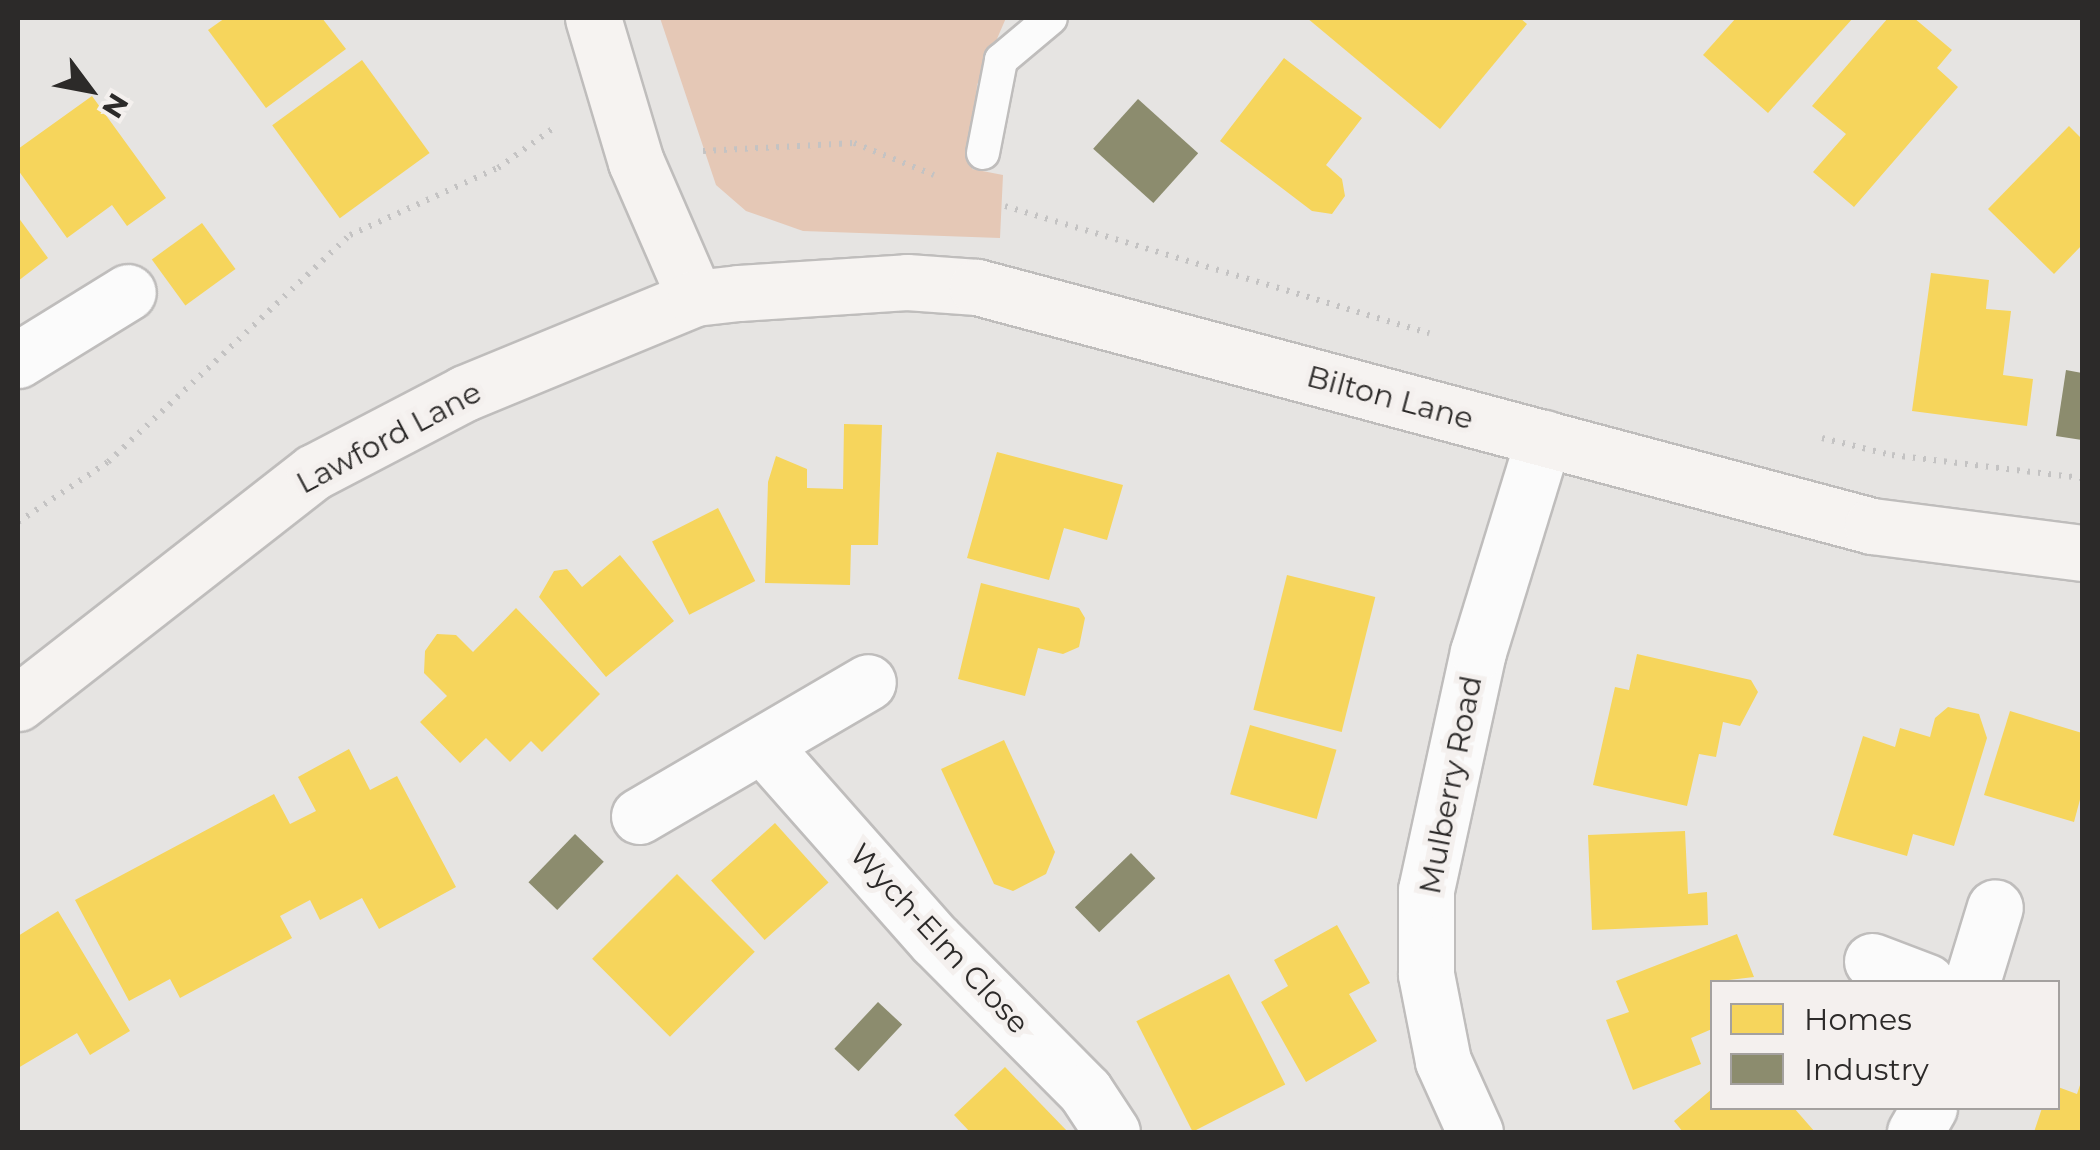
<!DOCTYPE html>
<html>
<head>
<meta charset="utf-8">
<style>
  body { margin:0 }
  #map { position:relative; width:2100px; height:1150px; overflow:hidden; background:#e6e4e2; font-family:Montserrat,sans-serif }
  div>[style] { position:absolute }
  .green>* { inset:0; background:#e5c8b6 }
  .homes>* { inset:0; background:#f6d55c; transform-origin:0 0 }
  .industry>* { inset:0; background:#8c8c6e; transform-origin:0 0 }
  .path>* { height:6px; margin-top:-3px; transform-origin:0; background:repeating-linear-gradient(90deg,#c4c3c3 0 2.5px,transparent 0 10.5px) }
  .roads { filter:drop-shadow(2px 0 #bfbdbc) drop-shadow(-2px 0 #bfbdbc) drop-shadow(0 2px #bfbdbc) drop-shadow(0 -2px #bfbdbc) }
  .lane>* { height:32px; margin:-16px; padding:0 16px; transform-origin:16px; border-radius:16px; background:#fbfbfb }
  .street>* { height:55px; margin:-27.5px; padding:0 27.5px; transform-origin:27.5px; border-radius:27.5px; background:#fbfbfb }
  .secondary>* { height:55px; margin:-27.5px; padding:0 27.5px; transform-origin:27.5px; border-radius:27.5px; background:#f6f3f1 }
  span { translate:-50% -50%; white-space:nowrap; text-align:center; line-height:1.15; -webkit-text-stroke:10px #f4f0ee; paint-order:stroke }
  .street-label { font-size:30px; color:#2c2a29 }
  .frame { position:absolute; inset:0; border:20px solid #2c2a29; pointer-events:none }
  .legend { position:absolute; left:1710px; top:980px; width:350px; height:130px; box-sizing:border-box; background:#f4f0ee; border:2px solid #a4a19f; margin:0; padding:12px 18px; list-style:none; font-size:30px; color:#2c2a29 }
  .legend li { display:flex; align-items:center; gap:20px; height:50px }
  .legend b { width:50px; border:2px solid #a4a19f }
  .north { position:absolute; left:40px; top:40px; width:100px; height:100px; -webkit-text-stroke:8px #f4f0ee; paint-order:stroke; rotate:122deg; font-size:28px; font-weight:700; line-height:40px; text-align:center; color:#2c2a29 }
  .north::after { content:''; display:block; margin:auto; width:35px; height:45px; background:#2c2a29; clip-path:polygon(50% 0,100% 100%,50% 72%,0 100%) }
</style>
</head>
<body>
<div id="map">
  <div class="green">
    <div style="clip-path:polygon(660px 18px,1006px 18px,977px 85px,972px 169px,1003px 175px,1000px 238px,803px 231px,746px 211px,716px 185px)"></div>
  </div>
  <div class="homes">
    <div style="clip-path:polygon(225px 18px,322px 18px,346px 49px,266px 108px,208px 30px)"></div>
    <div style="clip-path:polygon(1307px 18px,1520px 18px,1527px 24px,1440px 129px)"></div>
    <div style="clip-path:polygon(1736px 18px,1853px 18px,1768px 113px,1703px 55px)"></div>
    <div style="clip-path:polygon(1888px 18px,1914px 18px,1952px 50px,1937px 68px,1958px 87px,1854px 207px,1813px 172px,1846px 134px,1812px 106px)"></div>
    <div style="clip-path:polygon(1284px 58px,1362px 118px,1326px 165px,1342px 179px,1345px 196px,1332px 214px,1312px 211px,1220px 141px)"></div>
    <div style="left:362px;top:60px;width:115px;height:111px;rotate:54deg"></div>
    <div style="clip-path:polygon(92px 96px,166px 198px,127px 226px,112px 205px,67px 238px,18px 170px,18px 149px)"></div>
    <div style="clip-path:polygon(2069px 126px,2082px 139px,2082px 245px,2054px 274px,1988px 209px)"></div>
    <div style="clip-path:polygon(18px 217px,48px 258px,18px 281px)"></div>
    <div style="left:202px;top:223px;width:57px;height:62px;rotate:54deg"></div>
    <div style="clip-path:polygon(1931px 273px,1989px 280px,1986px 309px,2011px 311px,2003px 375px,2033px 379px,2027px 426px,1912px 411px)"></div>
    <div style="clip-path:polygon(844px 424px,882px 425px,878px 545px,851px 545px,850px 585px,765px 583px,768px 482px,776px 456px,807px 469px,807px 488px,843px 489px)"></div>
    <div style="clip-path:polygon(997px 452px,1123px 485px,1107px 540px,1064px 528px,1049px 580px,967px 558px)"></div>
    <div style="left:718px;top:508px;width:82px;height:74px;rotate:63deg"></div>
    <div style="clip-path:polygon(620px 555px,674px 621px,606px 677px,539px 597px,554px 571px,567px 569px,582px 587px)"></div>
    <div style="left:1287px;top:575px;width:91px;height:139px;rotate:14deg"></div>
    <div style="clip-path:polygon(981px 583px,1079px 608px,1085px 618px,1079px 647px,1063px 654px,1038px 648px,1025px 696px,958px 679px)"></div>
    <div style="clip-path:polygon(516px 608px,600px 694px,542px 752px,531px 741px,510px 762px,486px 738px,460px 763px,420px 722px,447px 696px,424px 673px,425px 651px,437px 634px,456px 635px,473px 652px)"></div>
    <div style="clip-path:polygon(1637px 654px,1751px 680px,1758px 692px,1740px 726px,1723px 722px,1716px 757px,1699px 754px,1687px 806px,1593px 785px,1615px 687px,1629px 690px)"></div>
    <div style="clip-path:polygon(1948px 707px,1979px 714px,1987px 738px,1954px 846px,1913px 834px,1907px 856px,1833px 835px,1863px 736px,1895px 747px,1900px 728px,1930px 737px,1935px 718px)"></div>
    <div style="clip-path:polygon(2010px 711px,2082px 733px,2082px 792px,2074px 822px,1984px 795px)"></div>
    <div style="left:1250px;top:725px;width:90px;height:72px;rotate:16deg"></div>
    <div style="clip-path:polygon(1004px 740px,1055px 852px,1046px 874px,1013px 891px,994px 884px,941px 769px)"></div>
    <div style="clip-path:polygon(349px 749px,370px 790px,397px 776px,456px 887px,379px 929px,362px 898px,320px 920px,310px 900px,280px 916px,292px 938px,180px 998px,170px 979px,129px 1001px,75px 900px,274px 794px,290px 824px,316px 811px,298px 777px)"></div>
    <div style="left:775px;top:823px;width:80px;height:86px;rotate:48deg"></div>
    <div style="clip-path:polygon(1685px 831px,1688px 894px,1707px 892px,1708px 925px,1592px 930px,1588px 835px)"></div>
    <div style="left:677px;top:874px;width:110px;height:120px;rotate:45deg"></div>
    <div style="clip-path:polygon(58px 911px,130px 1031px,90px 1055px,77px 1033px,18px 1068px,18px 936px)"></div>
    <div style="clip-path:polygon(1337px 925px,1370px 983px,1349px 994px,1377px 1041px,1306px 1082px,1261px 1002px,1288px 986px,1274px 960px)"></div>
    <div style="clip-path:polygon(1737px 934px,1754px 977px,1712px 982px,1712px 1029px,1691px 1038px,1701px 1064px,1633px 1090px,1606px 1020px,1629px 1012px,1616px 981px)"></div>
    <div style="left:1229px;top:974px;width:124px;height:104px;rotate:63deg"></div>
    <div style="clip-path:polygon(1005px 1067px,1068px 1132px,970px 1132px,954px 1115px)"></div>
    <div style="clip-path:polygon(2082px 1079px,2082px 1132px,2034px 1132px,2042px 1108px,2058px 1108px,2058px 1087px,2077px 1094px)"></div>
    <div style="clip-path:polygon(1712px 1089px,1712px 1108px,1794px 1108px,1815px 1132px,1683px 1132px,1674px 1121px)"></div>
  </div>
  <div class="industry">
    <div style="left:1138px;top:99px;width:81px;height:67px;rotate:42deg"></div>
    <div style="clip-path:polygon(2066px 370px,2082px 373px,2082px 440px,2056px 436px)"></div>
    <div style="left:575px;top:834px;width:40px;height:67px;rotate:44deg"></div>
    <div style="left:1131px;top:853px;width:35px;height:78px;rotate:46deg"></div>
    <div style="left:878px;top:1002px;width:33px;height:64px;rotate:43deg"></div>
  </div>
  <div class="path">
    <div style="left:703px;top:151px;width:151px;rotate:-3deg"></div>
    <div style="left:854px;top:143px;width:86px;rotate:21.8deg"></div>
    <div style="left:1005px;top:206px;width:443px;rotate:16.7deg"></div>
    <div style="left:1822px;top:438px;width:72px;rotate:13.7deg"></div>
    <div style="left:1892px;top:455px;width:191px;rotate:6.9deg"></div>
    <div style="left:18px;top:522px;width:108px;rotate:-33.7deg"></div>
    <div style="left:108px;top:462px;width:332px;rotate:-43.2deg"></div>
    <div style="left:350px;top:235px;width:162px;rotate:-24.4deg"></div>
    <div style="left:498px;top:168px;width:70px;rotate:-35.7deg"></div>
  </div>
  <div class="roads">
    <div class="lane">
      <div style="left:983px;top:153px;width:95px;rotate:-79deg"></div>
      <div style="left:1001px;top:60px;width:65px;rotate:-40deg"></div>
    </div>
    <div class="street">
      <div style="left:18px;top:360px;width:129px;rotate:-31.7deg"></div>
      <div style="left:764px;top:747px;width:258px;rotate:48.5deg"></div>
      <div style="left:935px;top:940px;width:213px;rotate:45.2deg"></div>
      <div style="left:1085px;top:1091px;width:49px;rotate:56.6deg"></div>
      <div style="left:639px;top:816px;width:265px;rotate:-30.3deg"></div>
      <div style="left:1872px;top:961px;width:59px;rotate:20.9deg"></div>
      <div style="left:1972px;top:982px;width:78px;rotate:-73deg"></div>
      <div style="left:1475px;top:1132px;width:78px;rotate:-114.3deg"></div>
      <div style="left:1443px;top:1061px;width:89px;rotate:-101.1deg"></div>
      <div style="left:1426px;top:974px;width:84px;rotate:-90deg"></div>
      <div style="left:1426px;top:890px;width:244px;rotate:-77.7deg"></div>
      <div style="left:1478px;top:652px;width:224px;rotate:-72.9deg"></div>
      <div style="left:1915px;top:1132px;width:28px;rotate:-60deg"></div>
    </div>
    <div class="secondary">
      <div style="left:593px;top:18px;width:150px;rotate:73.4deg"></div>
      <div style="left:636px;top:162px;width:148px;rotate:66.5deg"></div>
      <div style="left:18px;top:703px;width:375px;rotate:-38deg"></div>
      <div style="left:314px;top:472px;width:170px;rotate:-27.6deg"></div>
      <div style="left:465px;top:393px;width:249px;rotate:-22.4deg"></div>
      <div style="left:695px;top:298px;width:44px;rotate:-6.5deg"></div>
      <div style="left:739px;top:293px;width:168px;rotate:-3.7deg"></div>
      <div style="left:907px;top:282px;width:70px;rotate:4.1deg"></div>
      <div style="left:977px;top:287px;width:926px;rotate:14.95deg"></div>
      <div style="left:1872px;top:526px;width:212px;rotate:7.3deg"></div>
    </div>
  </div>
  <div class="street-label">
    <span style="left:1390px;top:398px;rotate:15deg">Bilton Lane</span>
    <span style="left:389px;top:438px;rotate:-28deg">Lawford Lane</span>
    <span style="left:1451px;top:785px;rotate:-79deg">Mulberry Road</span>
    <span style="left:939px;top:939px;rotate:47deg">Wych-Elm Close</span>
  </div>
  <div class="frame"></div>
  <ul class="legend">
  <li><b style="height:28px;background:#f6d55c"></b>Homes</li>
  <li><b style="height:28px;background:#8c8c6e"></b>Industry</li>
  </ul>
  <div class="north">N</div>
</div>
</body>
</html>
